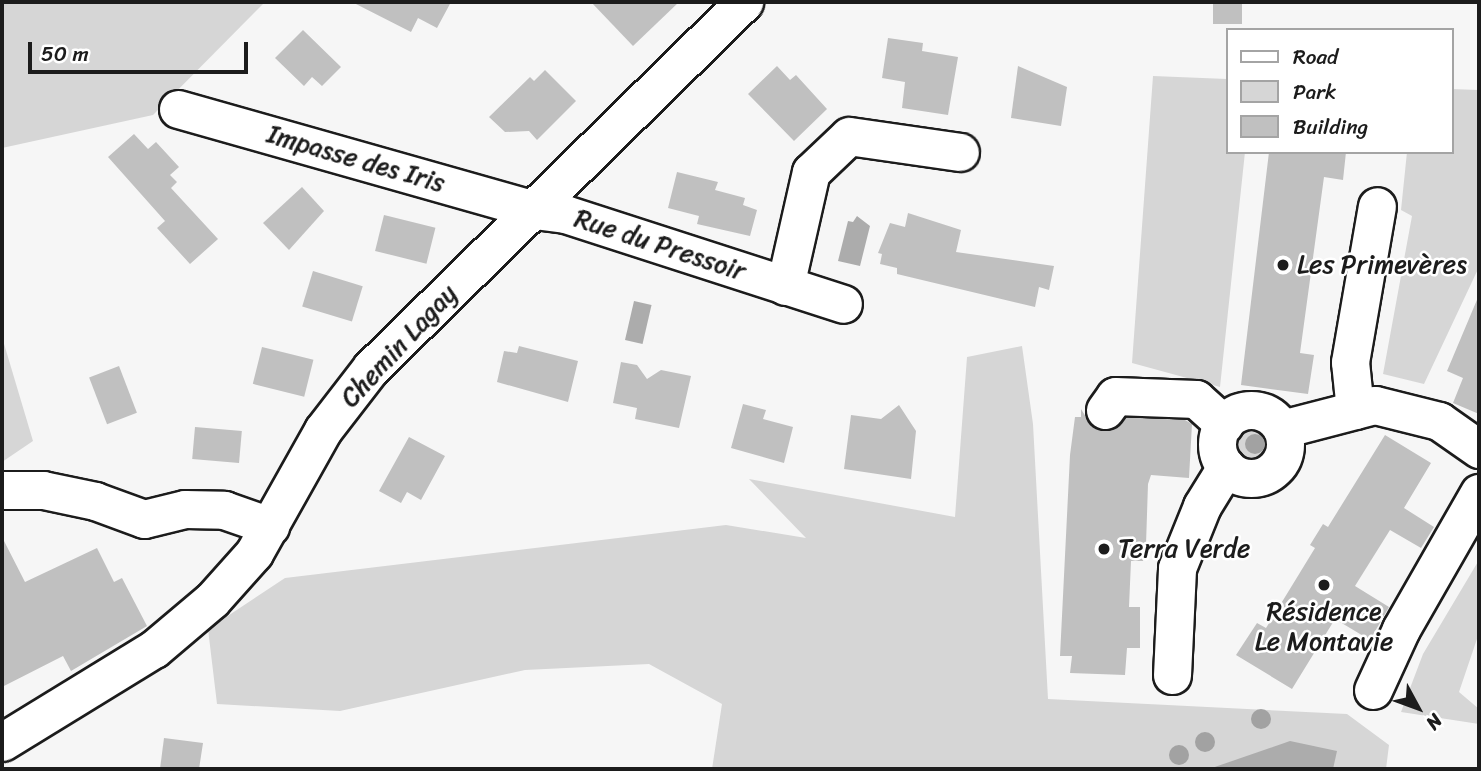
<!DOCTYPE html>
<html>
<head>
<meta charset="utf-8">
<style>
  body { margin:0 }
  #map { position:relative; width:1481px; height:771px; overflow:hidden; background:#f6f6f6; font-family:Sriracha,sans-serif }
  div>[style] { position:absolute }
  .green>* { inset:0; background:#d6d6d6 }
  .round { border-radius:50% }
  .water>* { inset:0; background:#acacac; transform-origin:0 0 }
  .building>* { inset:0; background:#c0c0c0; transform-origin:0 0 }
  .roads { filter:drop-shadow(2px 0 #1c1c1c) drop-shadow(-2px 0 #1c1c1c) drop-shadow(0 2px #1c1c1c) drop-shadow(0 -2px #1c1c1c) }
  .minor>* { height:37px; margin:-18.5px; padding:0 18.5px; transform-origin:18.5px; border-radius:18.5px; background:#fff }
  .minor>.ring { margin:-18.5px; padding:0; box-sizing:content-box; background:none; border:37px solid #fff; border-radius:50% }
  .trees>* { width:20px; height:20px; margin:-10px; border-radius:50%; background:#a2a2a2 }
  .dots>* { width:19px; height:19px; translate:-50% -50%; box-sizing:border-box; border:4px solid #fff; border-radius:50% }
  span { translate:-50% -50%; white-space:nowrap; text-align:center; line-height:1.15; -webkit-text-stroke:5px #fff; paint-order:stroke }
  .street-label { font-size:26px; color:#1c1c1c }
  .poi-label { font-size:26px; color:#1c1c1c }
  .left { translate:0 -50%; text-align:left }
  .frame { position:absolute; inset:0; border:4px solid #1c1c1c; pointer-events:none }
  .legend { position:absolute; left:1226px; top:28px; width:228px; height:126px; box-sizing:border-box; background:#fff; border:2px solid #a4a4a4; margin:0; padding:9px 12px; list-style:none; font-size:21px; color:#1c1c1c }
  .legend li { display:flex; align-items:center; gap:14px; height:35px }
  .legend b { width:35px; border:2px solid #a4a4a4 }
  .north { position:absolute; left:1383px; top:673px; width:70px; height:70px; -webkit-text-stroke:5px #fff; paint-order:stroke; rotate:131deg; font-size:19px; font-weight:700; line-height:28px; text-align:center; color:#1c1c1c }
  .north::after { content:''; display:block; margin:auto; width:24px; height:32px; background:#1c1c1c; clip-path:polygon(50% 0,100% 100%,50% 72%,0 100%) }
  .scale { position:absolute; left:28px; top:42px; width:220px; height:32px; box-sizing:border-box; border:4px solid #1c1c1c; border-top:0; padding-left:9px; font-size:21px; line-height:24px; white-space:nowrap; color:#1c1c1c; -webkit-text-stroke:5px #fff; paint-order:stroke }
</style>
</head>
<body>
<div id="map">
  <div class="green">
    <div style="clip-path:polygon(2px 2px,265px 2px,153px 115px,2px 148px)"></div>
    <div style="clip-path:polygon(1153px 76px,1227px 79px,1227px 152px,1245px 152px,1220px 387px,1132px 363px)"></div>
    <div style="clip-path:polygon(1451px 89px,1479px 90px,1479px 267px,1424px 384px,1383px 374px,1412px 216px,1401px 210px,1407px 152px,1451px 152px)"></div>
    <div style="clip-path:polygon(2px 337px,33px 441px,2px 462px)"></div>
    <div style="clip-path:polygon(1022px 346px,1033px 424px,1048px 699px,1347px 714px,1389px 745px,1386px 769px,712px 769px,722px 704px,649px 664px,525px 670px,340px 711px,217px 704px,208px 629px,285px 578px,726px 525px,806px 538px,749px 479px,955px 517px,967px 357px)"></div>
    <div class="round" style="left:1230px;top:422px;width:42px;height:42px"></div>
    <div style="clip-path:polygon(1479px 560px,1479px 633px,1459px 692px,1479px 709px,1479px 724px,1401px 712px,1423px 654px)"></div>
  </div>
  <div class="water">
    <div style="clip-path:polygon(857px 216px,870px 226px,860px 266px,838px 261px,848px 221px,853px 222px)"></div>
    <div style="left:634px;top:301px;width:18px;height:40px;rotate:13deg"></div>
    <div style="clip-path:polygon(1290px 741px,1337px 751px,1333px 769px,1209px 769px)"></div>
  </div>
  <div class="building">
    <div style="clip-path:polygon(352px 2px,451px 2px,437px 28px,418px 18px,411px 32px)"></div>
    <div style="clip-path:polygon(591px 2px,679px 2px,633px 46px)"></div>
    <div style="left:1213px;top:2px;width:29px;height:22px"></div>
    <div style="clip-path:polygon(303px 30px,341px 67px,322px 86px,312px 77px,304px 86px,275px 58px)"></div>
    <div style="clip-path:polygon(888px 38px,923px 43px,922px 51px,958px 57px,948px 115px,902px 108px,905px 82px,882px 78px)"></div>
    <div style="clip-path:polygon(777px 66px,790px 80px,796px 75px,827px 109px,794px 141px,748px 94px)"></div>
    <div style="clip-path:polygon(1018px 66px,1067px 87px,1061px 126px,1011px 118px)"></div>
    <div style="clip-path:polygon(545px 70px,576px 101px,537px 140px,529px 131px,505px 132px,489px 117px,530px 77px,534px 81px)"></div>
    <div style="clip-path:polygon(134px 134px,148px 149px,156px 142px,179px 167px,170px 175px,177px 182px,171px 188px,218px 239px,190px 264px,157px 228px,165px 221px,108px 157px)"></div>
    <div style="clip-path:polygon(1269px 152px,1346px 152px,1343px 180px,1324px 177px,1300px 353px,1314px 355px,1308px 394px,1241px 385px)"></div>
    <div style="clip-path:polygon(677px 172px,718px 182px,715px 190px,745px 198px,743px 205px,757px 210px,750px 236px,697px 224px,699px 216px,668px 208px)"></div>
    <div style="clip-path:polygon(302px 187px,324px 211px,289px 250px,263px 223px)"></div>
    <div style="clip-path:polygon(908px 213px,961px 230px,956px 252px,1054px 266px,1049px 290px,1039px 287px,1035px 307px,897px 274px,897px 268px,880px 264px,882px 254px,878px 253px,890px 223px,905px 227px)"></div>
    <div style="left:384px;top:215px;width:53px;height:37px;rotate:14deg"></div>
    <div style="left:313px;top:271px;width:52px;height:37px;rotate:17deg"></div>
    <div style="clip-path:polygon(1479px 295px,1479px 414px,1453px 403px,1463px 378px,1447px 371px)"></div>
    <div style="clip-path:polygon(519px 346px,578px 361px,568px 402px,497px 382px,504px 351px,517px 353px)"></div>
    <div style="left:262px;top:347px;width:53px;height:38px;rotate:14deg"></div>
    <div style="clip-path:polygon(621px 362px,637px 365px,647px 379px,661px 370px,691px 376px,679px 428px,635px 419px,637px 408px,613px 403px)"></div>
    <div style="left:119px;top:366px;width:50px;height:32px;rotate:69deg"></div>
    <div style="clip-path:polygon(743px 404px,766px 410px,763px 419px,793px 427px,784px 463px,731px 448px)"></div>
    <div style="clip-path:polygon(899px 405px,916px 431px,911px 479px,844px 469px,851px 415px,881px 419px)"></div>
    <div style="clip-path:polygon(1081px 409px,1092px 427px,1102px 431px,1114px 429px,1126px 417px,1185px 420px,1192px 424px,1189px 478px,1151px 475px,1148px 484px,1146px 545px,1143px 561px,1131px 561px,1129px 607px,1140px 607px,1140px 648px,1127px 648px,1125px 675px,1070px 673px,1072px 656px,1060px 656px,1070px 455px,1075px 417px,1081px 417px)"></div>
    <div style="left:195px;top:427px;width:47px;height:32px;rotate:5deg"></div>
    <div style="clip-path:polygon(1385px 435px,1431px 463px,1404px 508px,1434px 527px,1421px 548px,1390px 530px,1355px 586px,1389px 607px,1381px 621px,1370px 640px,1335px 619px,1292px 689px,1236px 655px,1257px 623px,1266px 628px,1315px 548px,1310px 545px,1323px 524px,1328px 527px)"></div>
    <div style="clip-path:polygon(409px 437px,445px 456px,421px 500px,407px 492px,401px 503px,379px 491px)"></div>
    <div style="clip-path:polygon(2px 537px,25px 582px,97px 548px,114px 582px,122px 578px,147px 626px,71px 671px,63px 656px,2px 687px)"></div>
    <div style="clip-path:polygon(164px 738px,203px 743px,199px 769px,160px 769px)"></div>
  </div>
  <div class="roads">
    <div class="minor">
      <div style="left:178px;top:109px;width:370px;rotate:15.8deg"></div>
      <div style="left:534px;top:210px;width:31px;rotate:7deg"></div>
      <div style="left:565px;top:214px;width:292px;rotate:17.9deg"></div>
      <div style="left:785px;top:286px;width:117px;rotate:-77.2deg"></div>
      <div style="left:811px;top:172px;width:52px;rotate:-43.5deg"></div>
      <div style="left:849px;top:136px;width:112px;rotate:8.2deg"></div>
      <div class="ring" style="left:1217px;top:410px;width:31px;height:31px"></div>
      <div style="left:1105px;top:410px;width:17px;rotate:-54deg"></div>
      <div style="left:1115px;top:396px;width:81px;rotate:2.1deg"></div>
      <div style="left:1196px;top:399px;width:38px;rotate:42deg"></div>
      <div style="left:1355px;top:410px;width:48px;rotate:-95.9deg"></div>
      <div style="left:1350px;top:362px;width:158px;rotate:-80.2deg"></div>
      <div style="left:1282px;top:429px;width:96px;rotate:-14.5deg"></div>
      <div style="left:1375px;top:405px;width:66px;rotate:14deg"></div>
      <div style="left:1439px;top:421px;width:49px;rotate:35deg"></div>
      <div style="left:2px;top:490px;width:41px"></div>
      <div style="left:43px;top:490px;width:53px;rotate:11.9deg"></div>
      <div style="left:95px;top:501px;width:52px;rotate:20.2deg"></div>
      <div style="left:144px;top:519px;width:42px;rotate:-13.7deg"></div>
      <div style="left:185px;top:509px;width:39px;rotate:1deg"></div>
      <div style="left:224px;top:510px;width:49px;rotate:19.2deg"></div>
      <div style="left:1172px;top:675px;width:107px;rotate:-87.3deg"></div>
      <div style="left:1177px;top:568px;width:67px;rotate:-68deg"></div>
      <div style="left:1202px;top:506px;width:46px;rotate:-58.4deg"></div>
      <div style="left:1373px;top:690px;width:67px;rotate:-65.3deg"></div>
      <div style="left:1401px;top:629px;width:157px;rotate:-60.2deg"></div>
      <div style="left:2px;top:742px;width:178px;rotate:-31.5deg"></div>
      <div style="left:154px;top:649px;width:76px;rotate:-40.2deg"></div>
      <div style="left:212px;top:600px;width:63px;rotate:-48.2deg"></div>
      <div style="left:254px;top:553px;width:141px;rotate:-60.7deg"></div>
      <div style="left:323px;top:430px;width:78px;rotate:-52.3deg"></div>
      <div style="left:371px;top:368px;width:523px;rotate:-44.46deg"></div>
    </div>
  </div>
  <div class="trees">
    <div style="left:1255px;top:444px"></div>
    <div style="left:1261px;top:719px"></div>
    <div style="left:1205px;top:742px"></div>
    <div style="left:1179px;top:755px"></div>
  </div>
  <div class="dots">
    <div style="left:1283px;top:265px;background:#1c1c1c"></div>
    <div style="left:1104px;top:549px;background:#1c1c1c"></div>
    <div style="left:1324px;top:585px;background:#1c1c1c"></div>
  </div>
  <div class="street-label">
    <span style="left:356px;top:159px;rotate:16deg">Impasse des Iris</span>
    <span style="left:660px;top:245px;rotate:18deg">Rue du Pressoir</span>
    <span style="left:399px;top:346px;rotate:-47deg">Chemin Lagay</span>
  </div>
  <div class="poi-label">
    <span class="left" style="left:1297px;top:265px">Les Primevères</span>
    <span class="left" style="left:1118px;top:549px">Terra Verde</span>
    <span style="left:1324px;top:627px">Résidence<br>Le Montavie</span>
  </div>
  <div class="frame"></div>
  <ul class="legend">
  <li><b style="height:9px;background:#fff"></b>Road</li>
  <li><b style="height:19px;background:#d6d6d6"></b>Park</li>
  <li><b style="height:19px;background:#c0c0c0"></b>Building</li>
  </ul>
  <div class="north">N</div>
  <div class="scale">50 m</div>
</div>
</body>
</html>
